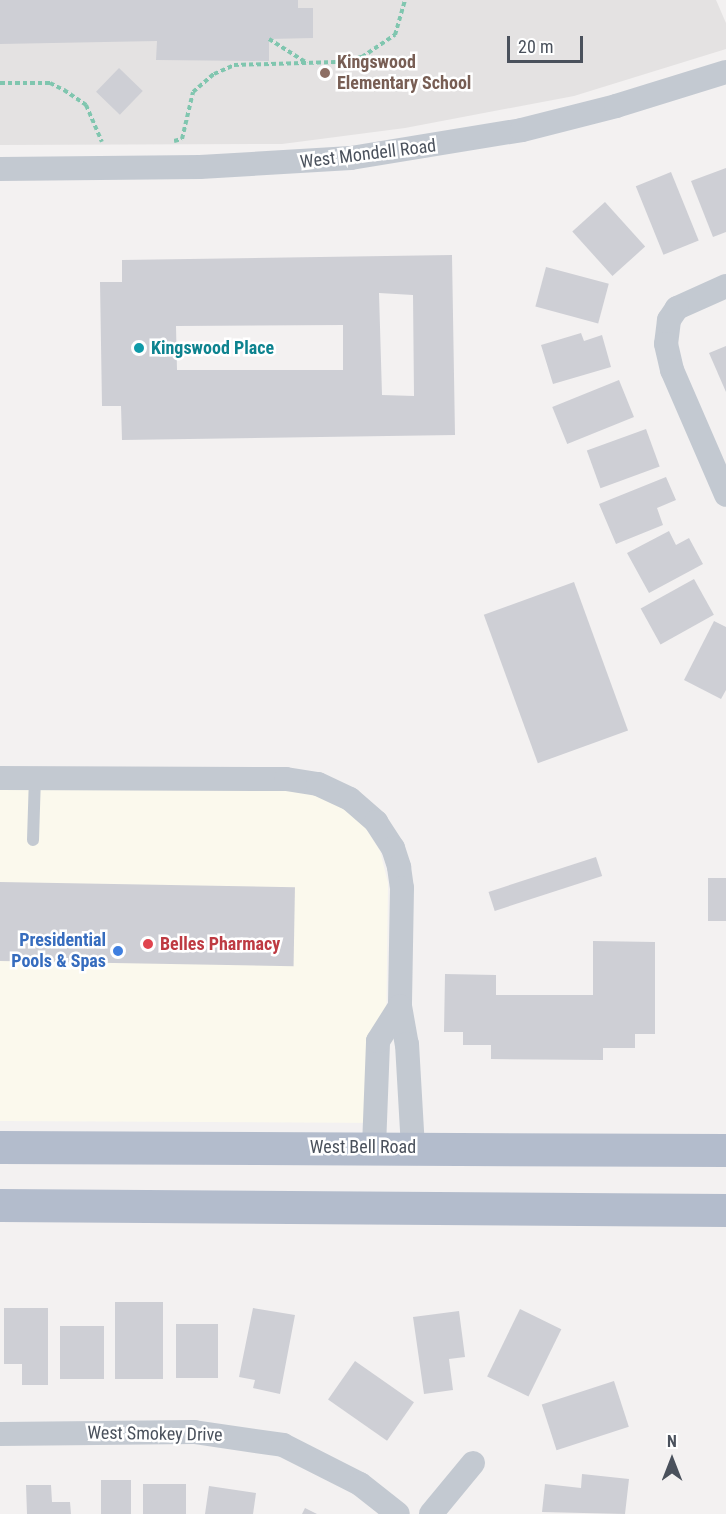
<!DOCTYPE html>
<html>
<head>
<meta charset="utf-8">
<style>
  body { margin:0 }
  #map { position:relative; width:726px; height:1514px; overflow:hidden; background:#f3f1f1; font-family:"Roboto Condensed",sans-serif }
  div>[style] { position:absolute }
  .commercial>* { inset:0; background:#fbf9ed }
  .education>* { inset:0; background:#e4e2e2 }
  .building>* { inset:0; background:#cecfd5; transform-origin:0 0 }
  .path>* { height:4px; margin-top:-2px; transform-origin:0; background:repeating-linear-gradient(90deg,#80c6af 0 4.5px,transparent 0 7.5px) }
  .lane>* { height:12px; margin:-6px; padding:0 6px; transform-origin:6px; border-radius:6px; background:#c3c9d1 }
  .street>* { height:24px; margin:-12px; padding:0 12px; transform-origin:12px; border-radius:12px; background:#c3c9d1 }
  .primary>* { height:33px; margin:-16.5px; padding:0 16.5px; transform-origin:16.5px; border-radius:16.5px; background:#b3bccc }
  .dots>* { width:16px; height:16px; translate:-50% -50%; box-sizing:border-box; border:3px solid #fff; border-radius:50% }
  span { translate:-50% -50%; white-space:nowrap; text-align:center; line-height:1.15; -webkit-text-stroke:5px #fff; paint-order:stroke }
  .education-label { font-size:18px; color:#785e54; font-weight:700 }
  .left { translate:0 -50%; text-align:left }
  .street-label { font-size:18px; color:#4a515c }
  .culture-label { font-size:18px; color:#0d838f; font-weight:700 }
  .shop-label { font-size:18px; color:#366cbe; font-weight:700 }
  .right { translate:-100% -50%; text-align:right }
  .health-label { font-size:18px; color:#be3a42; font-weight:700 }
  .north { position:absolute; left:642px; top:1430px; width:60px; height:60px; -webkit-text-stroke:4px #fff; paint-order:stroke; rotate:0deg; font-size:16px; font-weight:700; line-height:24px; text-align:center; color:#4a515c }
  .north::after { content:''; display:block; margin:auto; width:21px; height:27px; background:#4a515c; clip-path:polygon(50% 0,100% 100%,50% 72%,0 100%) }
  .scale { position:absolute; left:507px; top:36px; width:76px; height:27px; box-sizing:border-box; border:3px solid #4a515c; border-top:0; padding-left:8px; font-size:18px; line-height:21px; white-space:nowrap; color:#4a515c; -webkit-text-stroke:4px #fff; paint-order:stroke }
</style>
</head>
<body>
<div id="map">
  <div class="commercial">
    <div style="clip-path:polygon(0 787px,301px 789px,340px 801px,363px 824px,380px 851px,388px 883px,385px 1123px,0 1121px)"></div>
  </div>
  <div class="education">
    <div style="clip-path:polygon(0 0,716px 0,726px 23px,726px 49px,574px 96px,405px 128px,282px 144px,0 145px)"></div>
  </div>
  <div class="building">
    <div style="clip-path:polygon(0 0,298px 0,298px 8px,313px 8px,313px 38px,269px 39px,269px 61px,156px 60px,157px 41px,0 44px)"></div>
    <div style="left:119px;top:68px;width:33px;height:33px;rotate:44deg"></div>
    <div style="clip-path:polygon(726px 168px,726px 232px,713px 237px,691px 181px)"></div>
    <div style="left:671px;top:172px;width:74px;height:38px;rotate:68deg"></div>
    <div style="left:605px;top:202px;width:60px;height:44px;rotate:48deg"></div>
    <div style="clip-path:polygon(evenodd,452px 255px,455px 435px,122px 440px,121px 406px,102px 406px,100px 282px,122px 282px,122px 260px,452px 255px,379px 293px,413px 295px,414px 396px,382px 395px,379px 293px,452px 255px,343px 325px,343px 370px,177px 370px,176px 326px,343px 325px)"></div>
    <div style="left:546px;top:267px;width:65px;height:41px;rotate:15deg"></div>
    <div style="clip-path:polygon(581px 333px,584px 341px,602px 335px,611px 367px,553px 384px,541px 345px)"></div>
    <div style="clip-path:polygon(726px 346px,726px 392px,709px 353px)"></div>
    <div style="left:619px;top:380px;width:40px;height:72px;rotate:68deg"></div>
    <div style="left:646px;top:429px;width:40px;height:63px;rotate:70deg"></div>
    <div style="clip-path:polygon(666px 477px,676px 500px,657px 508px,663px 525px,616px 544px,599px 504px)"></div>
    <div style="clip-path:polygon(669px 531px,676px 545px,689px 538px,703px 564px,649px 593px,627px 553px)"></div>
    <div style="left:694px;top:579px;width:41px;height:61px;rotate:61deg"></div>
    <div style="left:574px;top:582px;width:158px;height:96px;rotate:70deg"></div>
    <div style="clip-path:polygon(714px 621px,726px 627px,726px 690px,721px 699px,684px 680px)"></div>
    <div style="left:596px;top:857px;width:20px;height:113px;rotate:72deg"></div>
    <div style="left:708px;top:878px;width:18px;height:43px"></div>
    <div style="left:0;top:882px;width:295px;height:79px;rotate:1deg"></div>
    <div style="clip-path:polygon(593px 941px,655px 942px,655px 1034px,635px 1034px,635px 1048px,603px 1048px,603px 1060px,491px 1059px,491px 1045px,463px 1045px,463px 1032px,444px 1032px,445px 974px,496px 975px,496px 995px,593px 995px)"></div>
    <div style="left:115px;top:1302px;width:48px;height:77px"></div>
    <div style="clip-path:polygon(4px 1308px,48px 1308px,48px 1385px,22px 1385px,22px 1364px,4px 1364px)"></div>
    <div style="clip-path:polygon(253px 1308px,295px 1315px,280px 1394px,253px 1388px,255px 1380px,239px 1377px)"></div>
    <div style="left:520px;top:1309px;width:46px;height:75px;rotate:26deg"></div>
    <div style="clip-path:polygon(459px 1311px,465px 1357px,449px 1359px,453px 1390px,424px 1394px,413px 1317px)"></div>
    <div style="left:176px;top:1324px;width:42px;height:54px"></div>
    <div style="left:60px;top:1326px;width:44px;height:53px"></div>
    <div style="left:355px;top:1361px;width:72px;height:47px;rotate:35deg"></div>
    <div style="left:614px;top:1381px;width:48px;height:76px;rotate:72deg"></div>
    <div style="clip-path:polygon(582px 1474px,629px 1479px,625px 1514px,542px 1512px,545px 1484px,581px 1488px)"></div>
    <div style="left:101px;top:1480px;width:30px;height:34px"></div>
    <div style="left:143px;top:1484px;width:43px;height:30px"></div>
    <div style="clip-path:polygon(26px 1485px,51px 1485px,52px 1502px,70px 1502px,71px 1514px,27px 1514px)"></div>
    <div style="clip-path:polygon(209px 1486px,256px 1493px,253px 1514px,205px 1514px)"></div>
    <div style="clip-path:polygon(305px 1508px,317px 1514px,302px 1514px)"></div>
  </div>
  <div class="path">
    <div style="left:269px;top:39px;width:45px;rotate:32.3deg"></div>
    <div style="left:0;top:83px;width:50px"></div>
    <div style="left:50px;top:83px;width:16px;rotate:27deg"></div>
    <div style="left:64px;top:90px;width:27px;rotate:34deg"></div>
    <div style="left:86px;top:105px;width:40px;rotate:66.6deg"></div>
    <div style="left:174px;top:141px;width:8px;rotate:-14deg"></div>
    <div style="left:182px;top:139px;width:48px;rotate:-76.8deg"></div>
    <div style="left:193px;top:92px;width:28px;rotate:-41deg"></div>
    <div style="left:214px;top:74px;width:22px;rotate:-24deg"></div>
    <div style="left:234px;top:65px;width:102px;rotate:-1.7deg"></div>
    <div style="left:336px;top:62px;width:26px;rotate:-11deg"></div>
    <div style="left:362px;top:57px;width:40px;rotate:-34deg"></div>
    <div style="left:395px;top:35px;width:36px;rotate:-74deg"></div>
  </div>
  <div class="lane">
    <div style="left:33px;top:840px;width:62px;rotate:-88.2deg"></div>
  </div>
  <div class="street">
    <div style="left:0;top:169px;width:200px;rotate:-0.6deg"></div>
    <div style="left:200px;top:167px;width:151px;rotate:-3.4deg"></div>
    <div style="left:351px;top:158px;width:173px;rotate:-9.3deg"></div>
    <div style="left:522px;top:130px;width:97px;rotate:-14.3deg"></div>
    <div style="left:616px;top:106px;width:115px;rotate:-17.2deg"></div>
    <div style="left:726px;top:286px;width:54px;rotate:155.8deg"></div>
    <div style="left:677px;top:308px;width:14px;rotate:124deg"></div>
    <div style="left:669px;top:320px;width:24px;rotate:97deg"></div>
    <div style="left:666px;top:344px;width:27px;rotate:77deg"></div>
    <div style="left:672px;top:370px;width:136px;rotate:66.6deg"></div>
    <div style="left:0;top:778px;width:286px;rotate:0.2deg"></div>
    <div style="left:286px;top:779px;width:32px;rotate:9deg"></div>
    <div style="left:318px;top:784px;width:35px;rotate:25deg"></div>
    <div style="left:350px;top:799px;width:35px;rotate:41deg"></div>
    <div style="left:376px;top:822px;width:31px;rotate:57deg"></div>
    <div style="left:393px;top:848px;width:20px;rotate:72deg"></div>
    <div style="left:399px;top:867px;width:21px;rotate:82deg"></div>
    <div style="left:402px;top:888px;width:118px;rotate:91deg"></div>
    <div style="left:400px;top:1006px;width:39px;rotate:80deg"></div>
    <div style="left:407px;top:1044px;width:103px;rotate:86.7deg"></div>
    <div style="left:374px;top:1147px;width:106px;rotate:-87.8deg"></div>
    <div style="left:378px;top:1041px;width:41px;rotate:-57.8deg"></div>
    <div style="left:0;top:1434px;width:194px;rotate:-0.6deg"></div>
    <div style="left:194px;top:1432px;width:90px;rotate:8.3deg"></div>
    <div style="left:283px;top:1445px;width:86px;rotate:26.9deg"></div>
    <div style="left:360px;top:1484px;width:48px;rotate:38.3deg"></div>
    <div style="left:431px;top:1514px;width:66px;rotate:-50.5deg"></div>
  </div>
  <div class="primary">
    <div style="left:0;top:1147px;width:726px;rotate:0.24deg"></div>
    <div style="left:0;top:1205px;width:726px;rotate:0.39deg"></div>
  </div>
  <div class="dots">
    <div style="left:325px;top:73px;background:#8d6e63"></div>
    <div style="left:139px;top:348px;background:#0f9aa8"></div>
    <div style="left:148px;top:944px;background:#e0444e"></div>
    <div style="left:118px;top:951px;background:#3f7fe0"></div>
  </div>
  <div class="education-label">
    <span class="left" style="left:337px;top:73px">Kingswood<br>Elementary School</span>
  </div>
  <div class="street-label">
    <span style="left:368px;top:154px;rotate:-7deg">West Mondell Road</span>
    <span style="left:363px;top:1147px">West Bell Road</span>
    <span style="left:155px;top:1434px;rotate:1deg">West Smokey Drive</span>
  </div>
  <div class="culture-label">
    <span class="left" style="left:151px;top:348px">Kingswood Place</span>
  </div>
  <div class="shop-label">
    <span class="right" style="left:106px;top:951px">Presidential<br>Pools &amp; Spas</span>
  </div>
  <div class="health-label">
    <span class="left" style="left:160px;top:944px">Belles Pharmacy</span>
  </div>
  <div class="north">N</div>
  <div class="scale">20 m</div>
</div>
</body>
</html>
